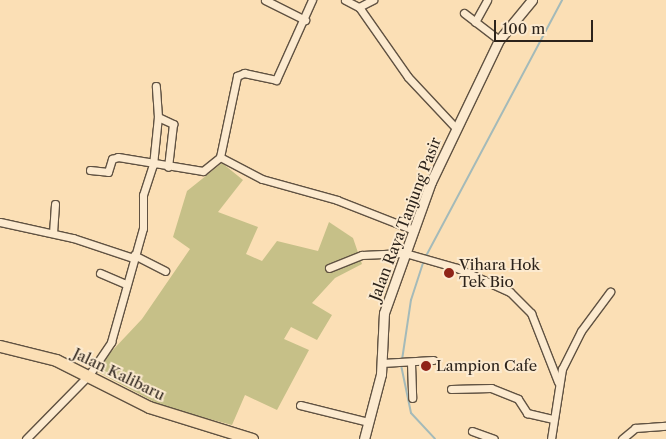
<!DOCTYPE html>
<html>
<head>
<meta charset="utf-8">
<style>
  body { margin:0 }
  #map { position:relative; width:666px; height:439px; overflow:hidden; background:#fbdfb5; font-family:"Libre Caslon Text",serif }
  div>[style] { position:absolute }
  .green>* { inset:0; background:#c6c088 }
  .stream>* { height:2px; margin:-1px; padding:0 1px; transform-origin:1px; border-radius:1px; background:#a4bab9 }
  .roads { filter:drop-shadow(1px 0 #605242) drop-shadow(-1px 0 #605242) drop-shadow(0 1px #605242) drop-shadow(0 -1px #605242) }
  .minor>* { height:7px; margin:-3.5px; padding:0 3.5px; transform-origin:3.5px; border-radius:3.5px; background:#fceacf }
  .tertiary>* { height:9px; margin:-4.5px; padding:0 4.5px; transform-origin:4.5px; border-radius:4.5px; background:#fceacf }
  .primary>* { height:11px; margin:-5.5px; padding:0 5.5px; transform-origin:5.5px; border-radius:5.5px; background:#fbdfb5 }
  .dots>* { width:14px; height:14px; translate:-50% -50%; box-sizing:border-box; border:2px solid #fceacf; border-radius:50% }
  span { translate:-50% -50%; white-space:nowrap; text-align:center; line-height:1.15; -webkit-text-stroke:4px #fceacf; paint-order:stroke }
  .street-label { font-size:15px; color:#2c231b }
  .poi-label { font-size:15px; color:#2c231b }
  .left { translate:0 -50%; text-align:left }
  .scale { position:absolute; left:494px; top:20px; width:99px; height:22px; box-sizing:border-box; border:2px solid #2c231b; border-top:0; padding-left:6px; font-size:15px; line-height:18px; white-space:nowrap; color:#2c231b; -webkit-text-stroke:4px #fceacf; paint-order:stroke }
</style>
</head>
<body>
<div id="map">
  <div class="green">
    <div style="clip-path:polygon(222px 163px,243px 180px,218px 212px,258px 227px,246px 254px,262px 261px,277px 241px,318px 251px,329px 222px,353px 238px,362px 264px,335px 278px,312px 303px,332px 315px,317px 340px,291px 327px,284px 339px,309px 350px,277px 410px,245px 395px,232px 425px,164px 407px,94px 370px,142px 319px,190px 249px,173px 237px,187px 191px)"></div>
  </div>
  <div class="stream">
    <div style="left:426px;top:256px;width:290px;rotate:-62deg"></div>
    <div style="left:402px;top:360px;width:61px;rotate:-81.5deg"></div>
    <div style="left:411px;top:300px;width:42px;rotate:-72deg"></div>
    <div style="left:401px;top:365px;width:49px;rotate:78.2deg"></div>
    <div style="left:411px;top:413px;width:35px;rotate:47deg"></div>
  </div>
  <div class="roads">
    <div class="minor">
      <div style="left:265px;top:0;width:45px;rotate:26.6deg"></div>
      <div style="left:345px;top:0;width:16px;rotate:27deg"></div>
      <div style="left:359px;top:7px;width:85px;rotate:55deg"></div>
      <div style="left:408px;top:77px;width:69px;rotate:46.8deg"></div>
      <div style="left:359px;top:7px;width:16px;rotate:-27deg"></div>
      <div style="left:464px;top:13px;width:44px;rotate:37.6deg"></div>
      <div style="left:475px;top:22px;width:25px;rotate:-61deg"></div>
      <div style="left:158px;top:117px;width:17px;rotate:25deg"></div>
      <div style="left:173px;top:124px;width:43px;rotate:96.6deg"></div>
      <div style="left:220px;top:157px;width:83px;rotate:-78.1deg"></div>
      <div style="left:237px;top:76px;width:8px;rotate:-23deg"></div>
      <div style="left:244px;top:73px;width:33px;rotate:12deg"></div>
      <div style="left:276px;top:80px;width:88px;rotate:-65.8deg"></div>
      <div style="left:90px;top:170px;width:18px;rotate:6deg"></div>
      <div style="left:108px;top:172px;width:14px;rotate:-73deg"></div>
      <div style="left:112px;top:159px;width:6px;rotate:-18deg"></div>
      <div style="left:118px;top:157px;width:86px;rotate:9.4deg"></div>
      <div style="left:203px;top:171px;width:22px;rotate:-39deg"></div>
      <div style="left:220px;top:157px;width:47px;rotate:27.6deg"></div>
      <div style="left:262px;top:179px;width:78px;rotate:15.6deg"></div>
      <div style="left:337px;top:200px;width:83px;rotate:21.3deg"></div>
      <div style="left:0;top:222px;width:75px;rotate:12.4deg"></div>
      <div style="left:73px;top:238px;width:63px;rotate:18.4deg"></div>
      <div style="left:53px;top:233px;width:29px;rotate:-86deg"></div>
      <div style="left:134px;top:255px;width:35px;rotate:27deg"></div>
      <div style="left:329px;top:268px;width:35px;rotate:-22deg"></div>
      <div style="left:362px;top:255px;width:43px;rotate:-2.7deg"></div>
      <div style="left:405px;top:253px;width:54px;rotate:16.1deg"></div>
      <div style="left:457px;top:268px;width:58px;rotate:24.4deg"></div>
      <div style="left:510px;top:292px;width:30px;rotate:45deg"></div>
      <div style="left:531px;top:313px;width:74px;rotate:68.6deg"></div>
      <div style="left:100px;top:273px;width:26px;rotate:23deg"></div>
      <div style="left:382px;top:363px;width:51px;rotate:-3.4deg"></div>
      <div style="left:411px;top:363px;width:35px;rotate:88deg"></div>
      <div style="left:451px;top:389px;width:40px;rotate:-1.4deg"></div>
      <div style="left:491px;top:388px;width:29px;rotate:22deg"></div>
      <div style="left:518px;top:399px;width:17px;rotate:57deg"></div>
      <div style="left:527px;top:413px;width:27px;rotate:13deg"></div>
      <div style="left:300px;top:405px;width:70px;rotate:14deg"></div>
      <div style="left:472px;top:431px;width:23px;rotate:20deg"></div>
      <div style="left:26px;top:439px;width:90px;rotate:-45.5deg"></div>
      <div style="left:89px;top:375px;width:40px;rotate:-56deg"></div>
      <div style="left:111px;top:342px;width:118px;rotate:-74.3deg"></div>
      <div style="left:143px;top:228px;width:33px;rotate:-90deg"></div>
      <div style="left:143px;top:195px;width:32px;rotate:-72deg"></div>
      <div style="left:153px;top:165px;width:48px;rotate:-84.1deg"></div>
      <div style="left:158px;top:117px;width:31px;rotate:-94deg"></div>
      <div style="left:551px;top:439px;width:71px;rotate:-81.1deg"></div>
      <div style="left:562px;top:369px;width:42px;rotate:-63.4deg"></div>
      <div style="left:581px;top:331px;width:49px;rotate:-53.4deg"></div>
      <div style="left:622px;top:439px;width:17px;rotate:-40deg"></div>
      <div style="left:635px;top:428px;width:31px;rotate:-4deg"></div>
    </div>
    <div class="tertiary">
      <div style="left:364px;top:439px;width:67px;rotate:-75.3deg"></div>
      <div style="left:381px;top:374px;width:61px;rotate:-87.2deg"></div>
      <div style="left:384px;top:313px;width:139px;rotate:-70.3deg"></div>
      <div style="left:431px;top:182px;width:157px;rotate:-64.4deg"></div>
      <div style="left:499px;top:40px;width:52px;rotate:-50.5deg"></div>
    </div>
    <div class="primary">
      <div style="left:0;top:346px;width:58px;rotate:14deg"></div>
      <div style="left:56px;top:360px;width:104px;rotate:26.8deg"></div>
      <div style="left:149px;top:407px;width:108px;rotate:17.3deg"></div>
    </div>
  </div>
  <div class="dots">
    <div style="left:449px;top:273px;background:#8f2418"></div>
    <div style="left:426px;top:366px;background:#8f2418"></div>
  </div>
  <div class="street-label">
    <span style="left:405px;top:219px;rotate:-69deg">Jalan Raya Tanjung Pasir</span>
    <span style="left:119px;top:374px;rotate:26deg">Jalan Kalibaru</span>
  </div>
  <div class="poi-label">
    <span class="left" style="left:459px;top:273px">Vihara Hok<br>Tek Bio</span>
    <span class="left" style="left:436px;top:366px">Lampion Cafe</span>
  </div>
  <div class="scale">100 m</div>
</div>
</body>
</html>
